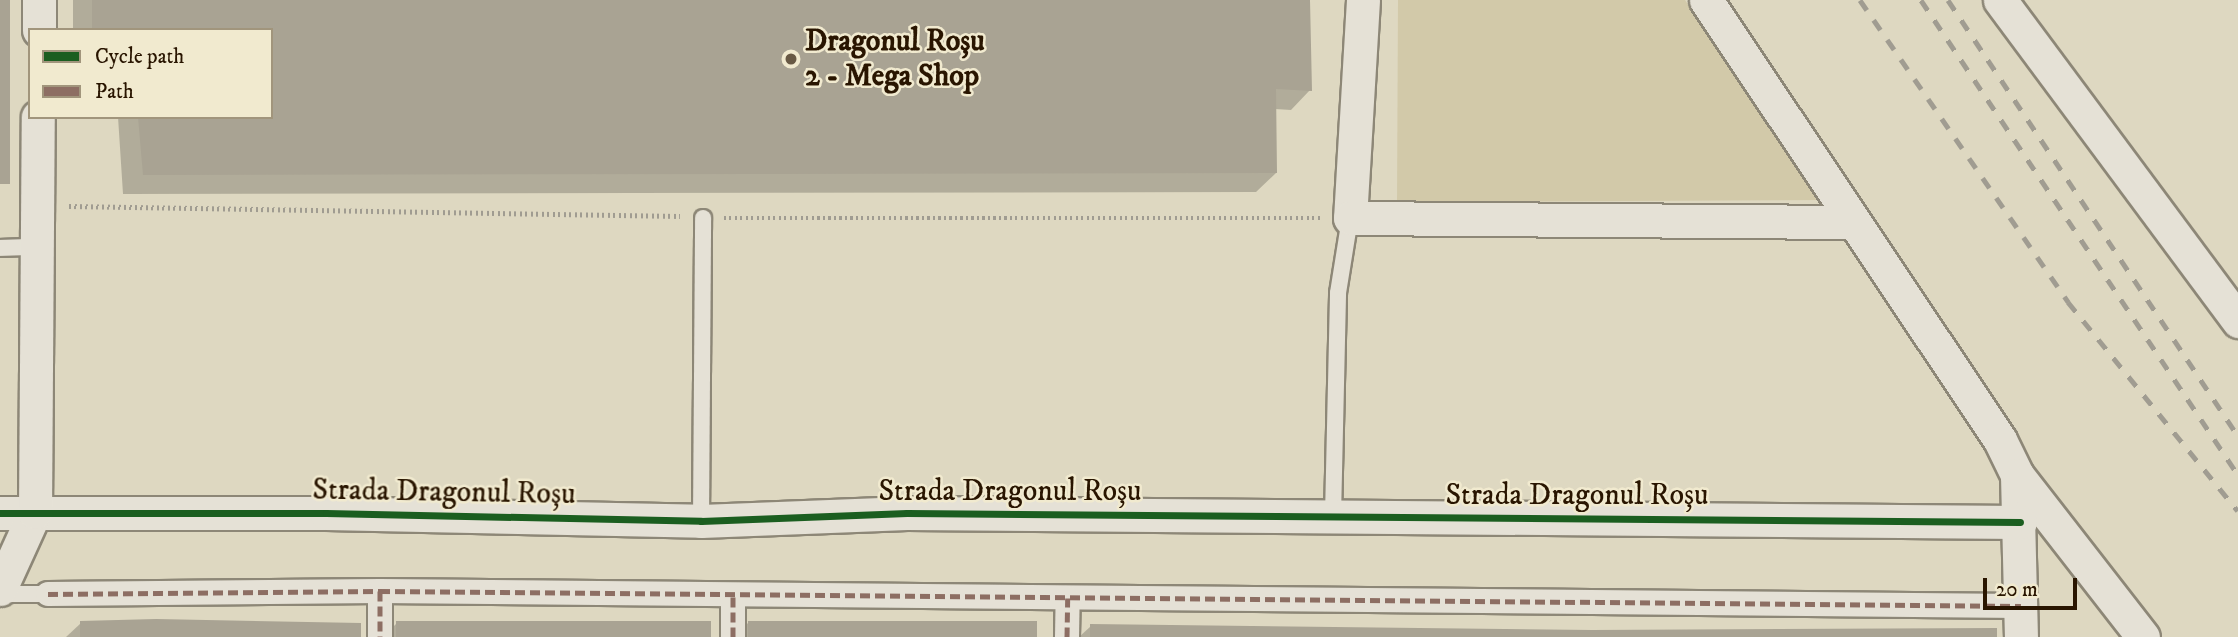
<!DOCTYPE html>
<html>
<head>
<meta charset="utf-8">
<style>
  body { margin:0 }
  #map { position:relative; width:2238px; height:637px; overflow:hidden; background:#ded8c1; font-family:"IM FELL DW Pica",serif }
  div>[style] { position:absolute }
  .green>* { inset:0; background:#d2c9a9 }
  .shadow>* { inset:0; background:#0003 }
  .building>* { inset:0; background:#a9a393; transform-origin:0 0 }
  .path>* { height:4.5px; margin-top:-2.25px; transform-origin:0; background:repeating-linear-gradient(90deg,#a09c91 0 2px,transparent 0 5.5px) }
  .roads { filter:drop-shadow(2px 0 #8d8777) drop-shadow(-2px 0 #8d8777) drop-shadow(0 2px #8d8777) drop-shadow(0 -2px #8d8777) }
  .service>* { height:16px; margin:-8px; padding:0 8px; transform-origin:8px; border-radius:8px; background:#e5e1d6 }
  .pedestrian>* { height:24px; margin:-12px; padding:0 12px; transform-origin:12px; border-radius:12px; background:#e5e1d6 }
  .minor>* { height:33px; margin:-16.5px; padding:0 16.5px; transform-origin:16.5px; border-radius:16.5px; background:#e5e1d6 }
  .rail>* { height:5px; margin-top:-2.5px; transform-origin:0; background:repeating-linear-gradient(90deg,#a09c91 0 12px,transparent 0 24px) }
  .quiet>* { height:5px; margin-top:-2.5px; transform-origin:0; background:repeating-linear-gradient(90deg,#8d6e63 0 10px,transparent 0 15px) }
  .cycleway>* { height:7px; margin:-3.5px; padding:0 3.5px; transform-origin:3.5px; border-radius:3.5px; background:#1b5e20 }
  .dots>* { width:19px; height:19px; translate:-50% -50%; box-sizing:border-box; border:4px solid #f1eacf; border-radius:50% }
  span { translate:-50% -50%; white-space:nowrap; text-align:center; line-height:1.15; -webkit-text-stroke:5px #f1eacf; paint-order:stroke }
  .poi-label { font-size:30px; color:#291500; font-weight:700 }
  .left { translate:0 -50%; text-align:left }
  .street-label { font-size:30px; color:#291500 }
  .legend { position:absolute; left:28px; top:28px; width:245px; height:91px; box-sizing:border-box; background:#f1eacf; border:2px solid #a1957c; margin:0; padding:9px 12px; list-style:none; font-size:21px; color:#291500 }
  .legend li { display:flex; align-items:center; gap:14px; height:35px }
  .legend b { width:35px; border:2px solid #a1957c }
  .scale { position:absolute; left:1983px; top:578px; width:94px; height:32px; box-sizing:border-box; border:4px solid #291500; border-top:0; padding-left:9px; font-size:21px; line-height:24px; white-space:nowrap; color:#291500; -webkit-text-stroke:5px #f1eacf; paint-order:stroke }
</style>
</head>
<body>
<div id="map">
  <div class="green">
    <div style="clip-path:polygon(1398px 0,1685px 0,1820px 200px,1397px 202px)"></div>
  </div>
  <div class="shadow">
    <div style="clip-path:polygon(73px 0,1308px 0,1310px 90px,1291px 110px,1275px 109px,1276px 173px,1256px 192px,123px 194px,118px 117px,271px 117px,271px 30px,73px 30px)"></div>
    <div style="clip-path:polygon(749px 622px,1035px 637px,734px 637px)"></div>
    <div style="clip-path:polygon(81px 623px,359px 637px,66px 637px)"></div>
    <div style="clip-path:polygon(397px 623px,709px 637px,383px 637px)"></div>
    <div style="clip-path:polygon(1091px 626px,1995px 637px,1079px 637px)"></div>
  </div>
  <div class="building">
    <div style="left:0;top:0;width:10px;height:184px"></div>
    <div style="clip-path:polygon(92px 0,1310px 0,1312px 91px,1276px 89px,1277px 173px,143px 175px,138px 117px,271px 117px,271px 30px,92px 30px)"></div>
    <div style="clip-path:polygon(156px 619px,361px 623px,361px 637px,80px 637px,80px 621px)"></div>
    <div style="left:396px;top:621px;width:315px;height:16px"></div>
    <div style="left:748px;top:621px;width:289px;height:16px"></div>
    <div style="clip-path:polygon(1090px 624px,1592px 630px,1997px 628px,1997px 637px,1090px 637px)"></div>
  </div>
  <div class="path">
    <div style="left:69px;top:206px;width:611px;rotate:0.94deg"></div>
    <div style="left:724px;top:218px;width:597px"></div>
  </div>
  <div class="roads">
    <div class="service">
      <div style="left:0;top:248px;width:36px;rotate:-2deg"></div>
      <div style="left:1333px;top:516px;width:223px;rotate:-88.7deg"></div>
      <div style="left:1338px;top:293px;width:76px;rotate:-80.9deg"></div>
      <div style="left:701px;top:521px;width:303px;rotate:-89.6deg"></div>
      <div style="left:0;top:594px;width:48px"></div>
    </div>
    <div class="pedestrian">
      <div style="left:380px;top:591px;width:46px;rotate:90deg"></div>
      <div style="left:48px;top:594px;width:332px;rotate:-0.5deg"></div>
      <div style="left:380px;top:591px;width:1641px;rotate:0.52deg"></div>
      <div style="left:733px;top:637px;width:42px;rotate:-90deg"></div>
      <div style="left:1067px;top:637px;width:39px;rotate:-89deg"></div>
    </div>
    <div class="minor">
      <div style="left:1363px;top:0;width:218px;rotate:93.4deg"></div>
      <div style="left:1350px;top:218px;width:503px;rotate:0.46deg"></div>
      <div style="left:1706px;top:0;width:529px;rotate:56.25deg"></div>
      <div style="left:2000px;top:440px;width:39px;rotate:64deg"></div>
      <div style="left:2017px;top:475px;width:162px;rotate:88.6deg"></div>
      <div style="left:2000px;top:0;width:400px;rotate:53.4deg"></div>
      <div style="left:39px;top:30px;width:30px;rotate:-90deg"></div>
      <div style="left:2017px;top:475px;width:205px;rotate:52.1deg"></div>
      <div style="left:0;top:513px;width:326px"></div>
      <div style="left:326px;top:513px;width:375px;rotate:1.2deg"></div>
      <div style="left:701px;top:521px;width:206px;rotate:-2.2deg"></div>
      <div style="left:907px;top:513px;width:1113px;rotate:0.46deg"></div>
      <div style="left:0;top:589px;width:85px;rotate:-65.6deg"></div>
      <div style="left:35px;top:512px;width:395px;rotate:-89.6deg"></div>
    </div>
  </div>
  <div class="rail">
    <div style="left:1860px;top:0;width:367px;rotate:55.4deg"></div>
    <div style="left:2068px;top:302px;width:269px;rotate:50.9deg"></div>
    <div style="left:1921px;top:0;width:571px;rotate:56.28deg"></div>
    <div style="left:1948px;top:0;width:524px;rotate:56.37deg"></div>
  </div>
  <div class="quiet">
    <div style="left:380px;top:591px;width:46px;rotate:90deg"></div>
    <div style="left:48px;top:594px;width:332px;rotate:-0.5deg"></div>
    <div style="left:380px;top:591px;width:1641px;rotate:0.52deg"></div>
    <div style="left:733px;top:637px;width:42px;rotate:-90deg"></div>
    <div style="left:1067px;top:637px;width:39px;rotate:-89deg"></div>
  </div>
  <div class="cycleway">
    <div style="left:0;top:513px;width:326px"></div>
    <div style="left:326px;top:513px;width:375px;rotate:1.2deg"></div>
    <div style="left:701px;top:521px;width:206px;rotate:-2.2deg"></div>
    <div style="left:907px;top:513px;width:1113px;rotate:0.46deg"></div>
  </div>
  <div class="dots">
    <div style="left:791px;top:59px;background:#685944"></div>
  </div>
  <div class="poi-label">
    <span class="left" style="left:805px;top:59px">Dragonul Roșu<br>2 - Mega Shop</span>
  </div>
  <div class="street-label">
    <span style="left:1010px;top:492px">Strada Dragonul Roșu</span>
    <span style="left:444px;top:493px;rotate:1deg">Strada Dragonul Roșu</span>
    <span style="left:1577px;top:496px">Strada Dragonul Roșu</span>
  </div>
  <ul class="legend">
  <li><b style="height:9px;background:#1b5e20"></b>Cycle path</li>
  <li><b style="height:9px;background:#8d6e63"></b>Path</li>
  </ul>
  <div class="scale">20 m</div>
</div>
</body>
</html>
